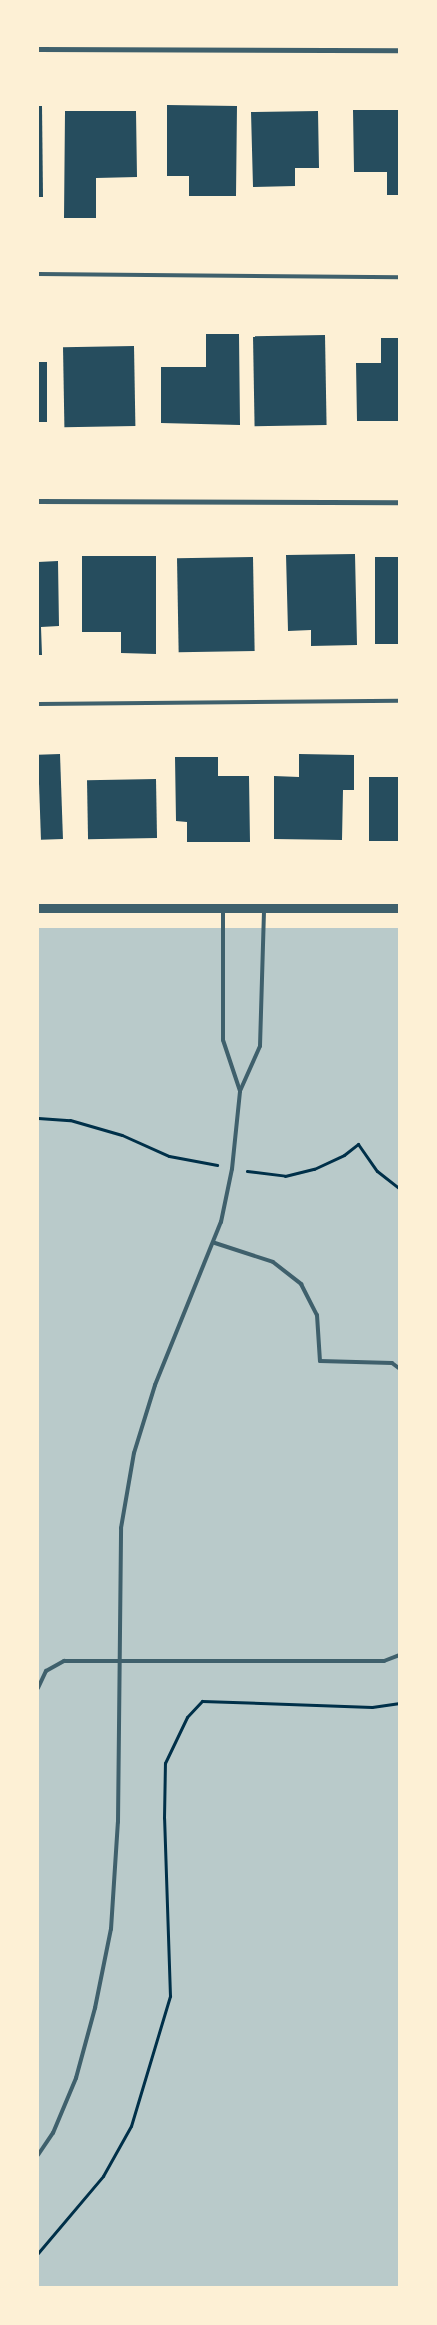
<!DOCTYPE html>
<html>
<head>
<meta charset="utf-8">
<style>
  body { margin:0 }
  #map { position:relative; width:437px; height:2325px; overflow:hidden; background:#fdf0d5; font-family:"PT Sans",sans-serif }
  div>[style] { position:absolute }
  .green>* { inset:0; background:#b9caca; transform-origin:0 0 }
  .building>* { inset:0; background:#264d5e; transform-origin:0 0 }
  .path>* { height:3px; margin:-1.5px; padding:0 1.5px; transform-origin:1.5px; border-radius:1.5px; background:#003049 }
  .service>* { height:4px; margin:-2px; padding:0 2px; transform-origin:2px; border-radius:2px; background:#3f606c }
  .minor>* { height:5px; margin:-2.5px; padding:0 2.5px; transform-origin:2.5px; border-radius:2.5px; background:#3f606c }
  .tertiary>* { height:9px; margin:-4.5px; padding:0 4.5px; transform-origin:4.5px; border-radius:4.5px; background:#3f606c }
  span { translate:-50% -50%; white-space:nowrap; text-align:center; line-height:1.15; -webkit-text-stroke:5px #fdf0d5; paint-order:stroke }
  .frame { position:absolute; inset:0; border:39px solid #fdf0d5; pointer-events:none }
</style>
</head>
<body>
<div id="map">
  <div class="green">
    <div style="left:399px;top:928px;width:1359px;height:361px;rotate:90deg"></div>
  </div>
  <div class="building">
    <div style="clip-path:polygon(167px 105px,237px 106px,236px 196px,189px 196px,189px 176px,167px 176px)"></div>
    <div style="clip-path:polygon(38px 106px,42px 106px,43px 197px,38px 197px)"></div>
    <div style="clip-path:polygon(353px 110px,400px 110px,400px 195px,387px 195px,387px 172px,354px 172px)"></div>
    <div style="clip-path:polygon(65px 111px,136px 111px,137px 177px,96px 178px,96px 218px,64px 218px)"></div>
    <div style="clip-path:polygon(318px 111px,319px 168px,295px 168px,295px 186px,253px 187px,251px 112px)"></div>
    <div style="clip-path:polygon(206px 334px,239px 334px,240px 425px,161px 423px,161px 367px,206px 367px)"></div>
    <div style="left:325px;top:335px;width:90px;height:72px;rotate:89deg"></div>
    <div style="clip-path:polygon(381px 338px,400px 338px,400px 421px,357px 421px,356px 363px,381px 363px)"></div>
    <div style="left:134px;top:346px;width:80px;height:71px;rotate:89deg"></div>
    <div style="left:38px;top:362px;width:9px;height:60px"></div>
    <div style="clip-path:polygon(355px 554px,357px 645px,311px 646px,311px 630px,288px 631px,286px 555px)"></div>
    <div style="clip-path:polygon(82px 556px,156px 556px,156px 654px,121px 653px,121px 632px,82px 632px)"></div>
    <div style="left:253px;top:557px;width:94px;height:76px;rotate:89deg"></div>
    <div style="left:375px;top:557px;width:25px;height:87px"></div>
    <div style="clip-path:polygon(58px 561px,59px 626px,41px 627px,42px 655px,38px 655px,38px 562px)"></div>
    <div style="left:60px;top:754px;width:85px;height:22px;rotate:88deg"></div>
    <div style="clip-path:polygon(299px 754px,354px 755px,354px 790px,343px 790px,342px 840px,274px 839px,274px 776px,299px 777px)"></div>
    <div style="clip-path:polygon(175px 757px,218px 757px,218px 776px,249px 776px,250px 842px,187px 842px,187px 822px,176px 821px)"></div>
    <div style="left:369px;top:777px;width:31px;height:64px"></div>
    <div style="left:156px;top:779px;width:59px;height:69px;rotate:89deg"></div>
  </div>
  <div class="path">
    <div style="left:38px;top:1118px;width:32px;rotate:4deg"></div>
    <div style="left:70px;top:1120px;width:54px;rotate:16.1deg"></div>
    <div style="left:122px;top:1135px;width:51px;rotate:24.1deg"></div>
    <div style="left:169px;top:1156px;width:49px;rotate:10.6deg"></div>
    <div style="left:247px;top:1171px;width:38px;rotate:7deg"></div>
    <div style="left:285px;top:1176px;width:30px;rotate:-14deg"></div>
    <div style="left:314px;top:1169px;width:33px;rotate:-25deg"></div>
    <div style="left:344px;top:1155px;width:18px;rotate:-38deg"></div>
    <div style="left:358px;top:1144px;width:33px;rotate:55deg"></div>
    <div style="left:377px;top:1171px;width:29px;rotate:38deg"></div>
    <div style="left:38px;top:2253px;width:101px;rotate:-49.8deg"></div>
    <div style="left:103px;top:2176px;width:57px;rotate:-60.8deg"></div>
    <div style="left:131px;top:2126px;width:136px;rotate:-73.3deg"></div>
    <div style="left:170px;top:1996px;width:178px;rotate:-91.9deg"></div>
    <div style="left:164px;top:1818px;width:55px;rotate:-89deg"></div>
    <div style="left:165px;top:1763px;width:51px;rotate:-64.4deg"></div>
    <div style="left:187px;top:1717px;width:22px;rotate:-47deg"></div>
    <div style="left:202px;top:1701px;width:170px;rotate:2deg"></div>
    <div style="left:372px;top:1707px;width:28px;rotate:-8deg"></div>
  </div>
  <div class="service">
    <div style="left:38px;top:274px;width:362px;rotate:0.5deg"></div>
    <div style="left:38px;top:704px;width:362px;rotate:-0.5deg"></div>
    <div style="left:223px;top:908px;width:132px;rotate:90deg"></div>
    <div style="left:223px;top:1040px;width:54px;rotate:71.6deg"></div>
    <div style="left:215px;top:1243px;width:61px;rotate:18.1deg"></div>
    <div style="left:273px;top:1262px;width:36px;rotate:38deg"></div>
    <div style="left:301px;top:1284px;width:35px;rotate:63deg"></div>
    <div style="left:317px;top:1315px;width:46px;rotate:86.3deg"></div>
    <div style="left:320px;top:1361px;width:72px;rotate:1.6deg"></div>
    <div style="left:392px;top:1363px;width:10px;rotate:37deg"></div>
    <div style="left:38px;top:1688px;width:19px;rotate:-65deg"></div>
    <div style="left:46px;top:1671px;width:21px;rotate:-29deg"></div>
    <div style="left:64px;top:1661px;width:320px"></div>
    <div style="left:384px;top:1661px;width:17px;rotate:-21deg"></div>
    <div style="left:38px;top:2155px;width:27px;rotate:-56deg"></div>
    <div style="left:53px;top:2133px;width:60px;rotate:-67.3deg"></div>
    <div style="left:76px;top:2078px;width:73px;rotate:-74.8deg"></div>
    <div style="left:95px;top:2008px;width:81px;rotate:-78.6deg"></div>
    <div style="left:111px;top:1929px;width:107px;rotate:-86.3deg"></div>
    <div style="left:118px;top:1822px;width:294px;rotate:-89.4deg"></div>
    <div style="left:121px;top:1528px;width:76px;rotate:-80.2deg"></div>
    <div style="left:134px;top:1453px;width:71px;rotate:-72.8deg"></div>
    <div style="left:155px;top:1385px;width:176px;rotate:-68deg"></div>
    <div style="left:221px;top:1222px;width:54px;rotate:-78.3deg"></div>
    <div style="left:232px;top:1169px;width:78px;rotate:-84.1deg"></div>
    <div style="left:240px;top:1091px;width:49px;rotate:-66deg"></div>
    <div style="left:260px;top:1046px;width:138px;rotate:-88.3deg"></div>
  </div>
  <div class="minor">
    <div style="left:38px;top:49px;width:362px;rotate:0.2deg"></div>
    <div style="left:38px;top:501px;width:362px;rotate:0.2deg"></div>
  </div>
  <div class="tertiary">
    <div style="left:38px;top:908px;width:362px"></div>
  </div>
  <div class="frame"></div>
</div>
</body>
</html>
